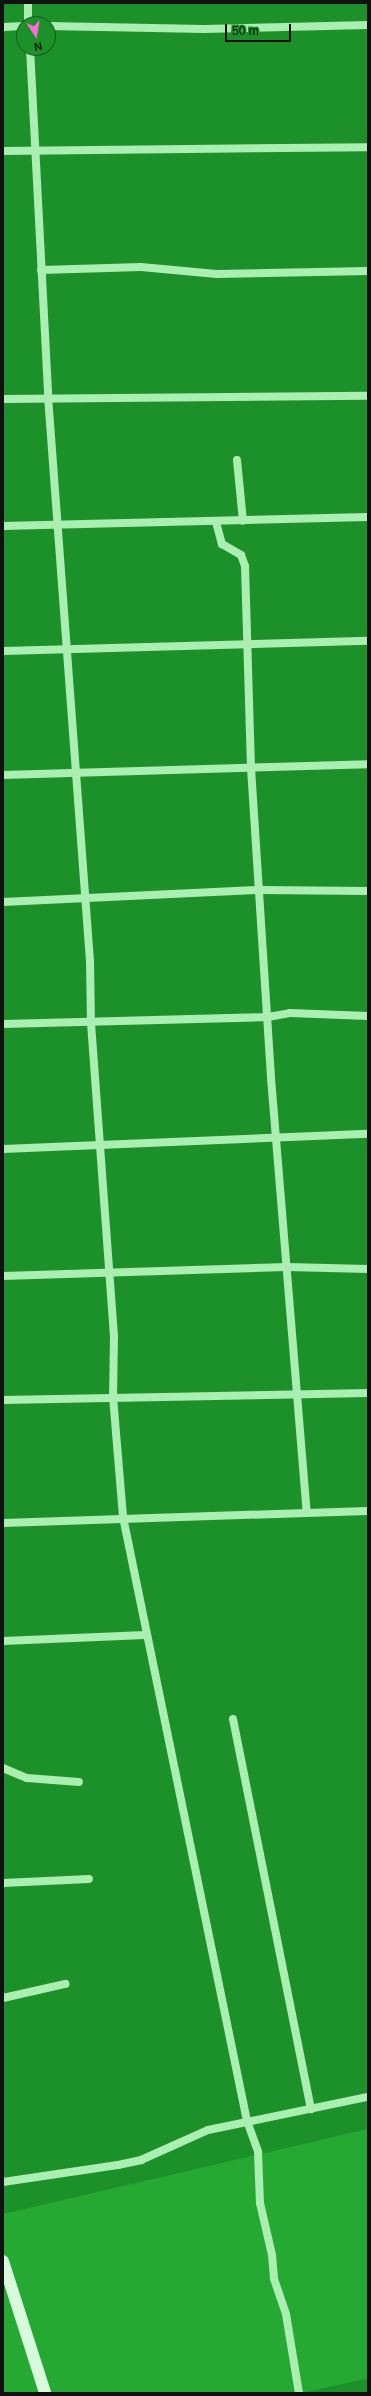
<!DOCTYPE html>
<html>
<head>
<meta charset="utf-8">
<style>
  body { margin:0 }
  #map { position:relative; width:371px; height:2396px; overflow:hidden; background:#1c9029; font-family:Helvetica,sans-serif }
  div>[style] { position:absolute }
  .green>* { inset:0; background:#25a932 }
  .street>* { height:8px; margin:-4px; padding:0 4px; transform-origin:4px; border-radius:4px; background:#abeeb1 }
  .secondary>* { height:12px; margin:-6px; padding:0 6px; transform-origin:6px; border-radius:6px; background:#d8fadc }
  span { translate:-50% -50%; white-space:nowrap; text-align:center; line-height:1.15; -webkit-text-stroke:3.5px #1c9029; paint-order:stroke }
  .frame { position:absolute; inset:0; border:4px solid #111; pointer-events:none }
  .north { position:absolute; left:16px; top:16px; width:40px; height:40px; box-sizing:border-box; background:#1c9029; border:1px solid #185d1f; border-radius:50%; rotate:168deg; font-size:11px; font-weight:700; line-height:16px; text-align:center; color:#111 }
  .north::after { content:''; display:block; margin:auto; width:14px; height:18px; background:#fe69d8; clip-path:polygon(50% 0,100% 100%,50% 72%,0 100%) }
  .scale { position:absolute; left:225px; top:24px; width:66px; height:18px; box-sizing:border-box; border:2px solid #111; border-top:0; padding-left:5px; font-size:12px; line-height:14px; white-space:nowrap; color:#111; -webkit-text-stroke:3px #1c9029; paint-order:stroke }
</style>
</head>
<body>
<div id="map">
  <div class="green">
    <div style="clip-path:polygon(368px 2129px,368px 2378px,303px 2393px,3px 2393px,3px 2214px)"></div>
  </div>
  <div class="street">
    <div style="left:28px;top:3px;width:21px;rotate:90deg"></div>
    <div style="left:48px;top:26px;width:156px;rotate:1.1deg"></div>
    <div style="left:204px;top:29px;width:164px;rotate:-1.4deg"></div>
    <div style="left:3px;top:27px;width:21px;rotate:-3deg"></div>
    <div style="left:30px;top:48px;width:348px;rotate:87deg"></div>
    <div style="left:48px;top:396px;width:567px;rotate:85.75deg"></div>
    <div style="left:90px;top:961px;width:62px;rotate:89.1deg"></div>
    <div style="left:91px;top:1023px;width:314px;rotate:85.8deg"></div>
    <div style="left:114px;top:1336px;width:61px;rotate:90.9deg"></div>
    <div style="left:113px;top:1397px;width:120px;rotate:85.2deg"></div>
    <div style="left:123px;top:1517px;width:617px;rotate:78.4deg"></div>
    <div style="left:247px;top:2121px;width:33px;rotate:70deg"></div>
    <div style="left:258px;top:2152px;width:51px;rotate:87.8deg"></div>
    <div style="left:260px;top:2203px;width:53px;rotate:77deg"></div>
    <div style="left:272px;top:2255px;width:24px;rotate:85deg"></div>
    <div style="left:274px;top:2279px;width:37px;rotate:71deg"></div>
    <div style="left:286px;top:2314px;width:80px;rotate:80.7deg"></div>
    <div style="left:3px;top:151px;width:365px;rotate:-0.6deg"></div>
    <div style="left:41px;top:270px;width:100px;rotate:-1.7deg"></div>
    <div style="left:141px;top:267px;width:76px;rotate:5.3deg"></div>
    <div style="left:217px;top:274px;width:151px;rotate:-1.1deg"></div>
    <div style="left:3px;top:399px;width:365px;rotate:-0.5deg"></div>
    <div style="left:237px;top:460px;width:61px;rotate:84.4deg"></div>
    <div style="left:216px;top:522px;width:23px;rotate:75deg"></div>
    <div style="left:222px;top:544px;width:22px;rotate:30deg"></div>
    <div style="left:241px;top:555px;width:12px;rotate:70deg"></div>
    <div style="left:245px;top:566px;width:202px;rotate:88.3deg"></div>
    <div style="left:251px;top:768px;width:311px;rotate:86.3deg"></div>
    <div style="left:271px;top:1078px;width:436px;rotate:85.3deg"></div>
    <div style="left:3px;top:526px;width:365px;rotate:-1.4deg"></div>
    <div style="left:3px;top:651px;width:365px;rotate:-1.6deg"></div>
    <div style="left:3px;top:775px;width:365px;rotate:-1.7deg"></div>
    <div style="left:3px;top:902px;width:258px;rotate:-2.7deg"></div>
    <div style="left:261px;top:890px;width:107px;rotate:0.5deg"></div>
    <div style="left:3px;top:1024px;width:265px;rotate:-1.5deg"></div>
    <div style="left:268px;top:1017px;width:22px;rotate:-10deg"></div>
    <div style="left:290px;top:1013px;width:78px;rotate:2.2deg"></div>
    <div style="left:3px;top:1149px;width:365px;rotate:-2.4deg"></div>
    <div style="left:3px;top:1276px;width:284px;rotate:-1.8deg"></div>
    <div style="left:287px;top:1267px;width:81px;rotate:1.4deg"></div>
    <div style="left:3px;top:1400px;width:365px;rotate:-1.1deg"></div>
    <div style="left:3px;top:1523px;width:365px;rotate:-1.9deg"></div>
    <div style="left:3px;top:1641px;width:142px;rotate:-2.4deg"></div>
    <div style="left:233px;top:1719px;width:398px;rotate:78.7deg"></div>
    <div style="left:3px;top:1768px;width:26px;rotate:23deg"></div>
    <div style="left:27px;top:1778px;width:52px;rotate:4.4deg"></div>
    <div style="left:3px;top:1883px;width:86px;rotate:-2.7deg"></div>
    <div style="left:3px;top:1998px;width:64px;rotate:-12.7deg"></div>
    <div style="left:3px;top:2182px;width:116px;rotate:-8.4deg"></div>
    <div style="left:118px;top:2165px;width:24px;rotate:-12deg"></div>
    <div style="left:141px;top:2160px;width:73px;rotate:-24.1deg"></div>
    <div style="left:208px;top:2130px;width:163px;rotate:-11.7deg"></div>
  </div>
  <div class="secondary">
    <div style="left:3px;top:2261px;width:139px;rotate:72.3deg"></div>
  </div>
  <div class="frame"></div>
  <div class="north">N</div>
  <div class="scale">50 m</div>
</div>
</body>
</html>
